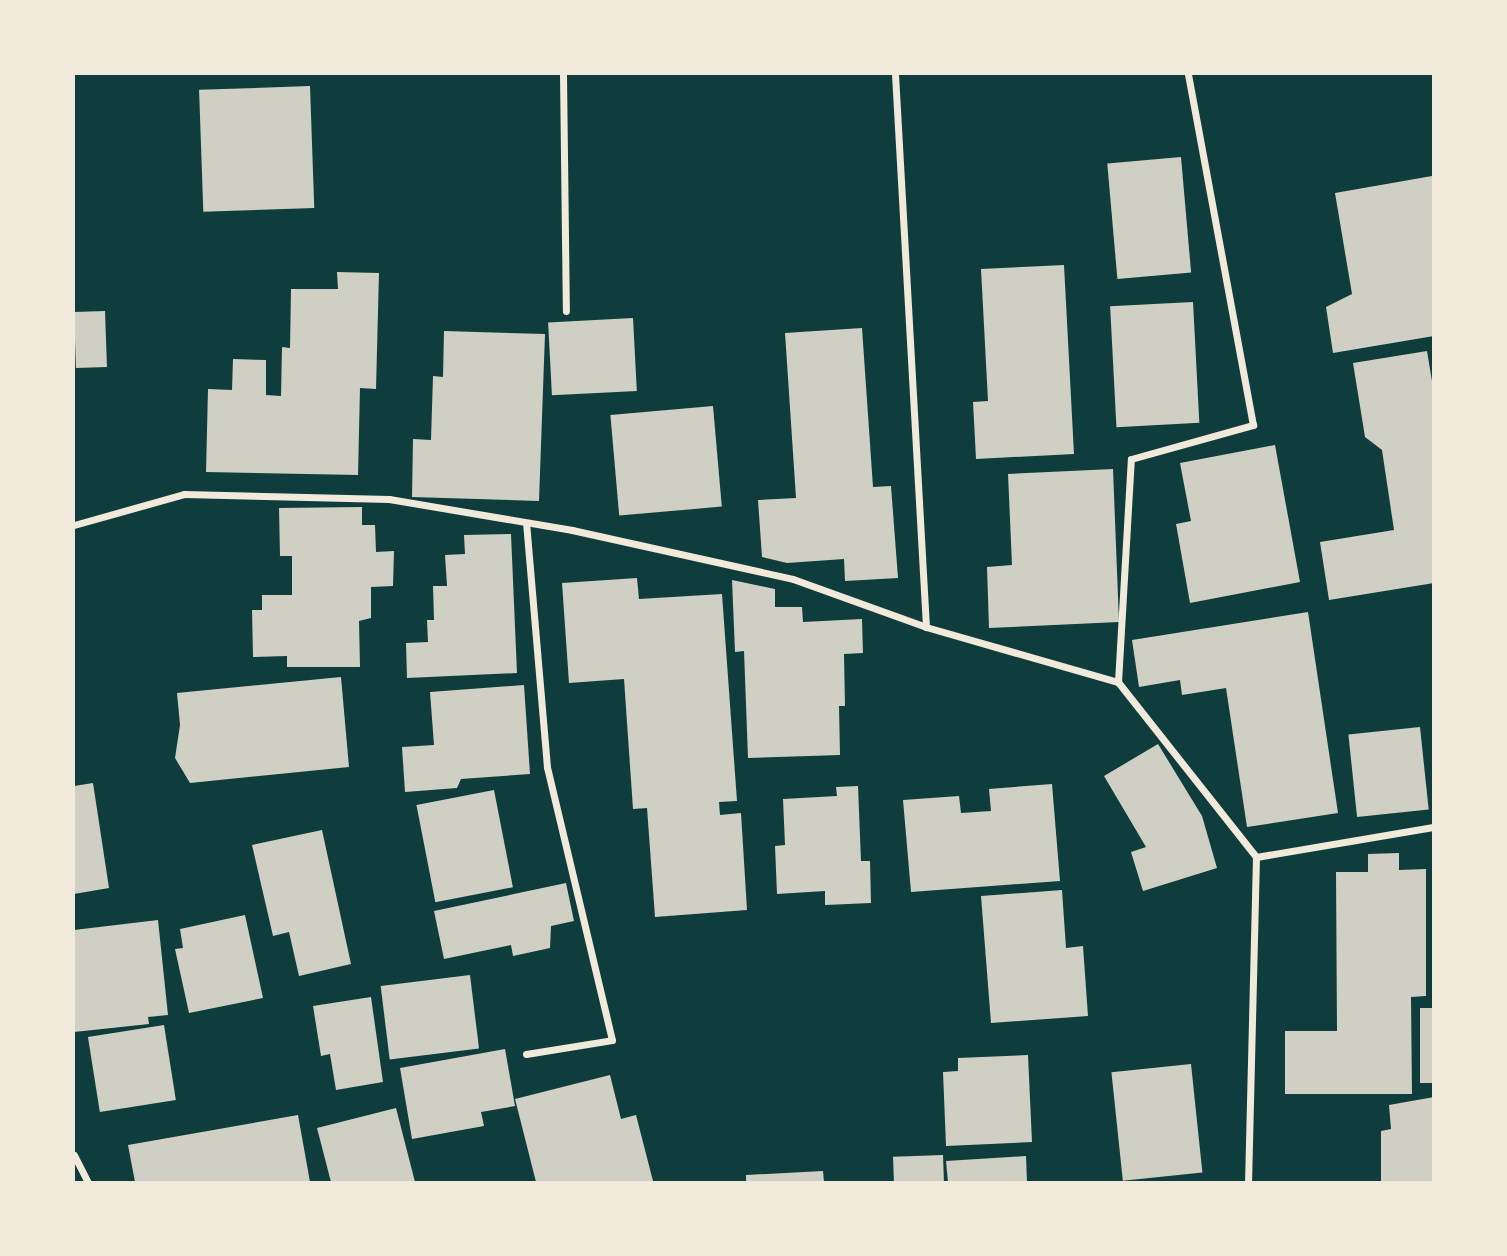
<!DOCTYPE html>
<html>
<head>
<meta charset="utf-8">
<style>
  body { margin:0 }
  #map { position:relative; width:1507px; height:1256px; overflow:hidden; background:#0f3d3e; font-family:Karla,sans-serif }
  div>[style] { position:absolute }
  .building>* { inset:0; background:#cfcfc3; transform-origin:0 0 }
  .minor>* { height:7px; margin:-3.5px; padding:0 3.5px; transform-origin:3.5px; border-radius:3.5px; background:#f1e9da }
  span { translate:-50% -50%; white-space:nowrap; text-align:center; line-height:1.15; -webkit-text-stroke:5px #f1e9da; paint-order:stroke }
  .frame { position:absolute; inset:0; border:75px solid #f1e9da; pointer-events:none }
</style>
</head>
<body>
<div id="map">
  <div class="building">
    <div style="left:310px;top:86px;width:122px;height:111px;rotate:88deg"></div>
    <div style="left:1181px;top:157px;width:116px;height:74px;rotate:85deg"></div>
    <div style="clip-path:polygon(1432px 176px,1434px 336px,1333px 353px,1326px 307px,1352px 294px,1335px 193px)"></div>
    <div style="clip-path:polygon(1064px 265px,1074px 454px,976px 459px,973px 402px,988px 401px,981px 269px)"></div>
    <div style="clip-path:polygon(337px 272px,379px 273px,376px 389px,360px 388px,358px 475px,206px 472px,208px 389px,232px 390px,233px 359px,266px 360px,266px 395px,281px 396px,282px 347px,290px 348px,291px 289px,338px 289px)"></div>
    <div style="left:1193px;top:302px;width:121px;height:83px;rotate:87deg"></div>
    <div style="left:105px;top:311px;width:56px;height:31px;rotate:88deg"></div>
    <div style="left:633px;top:318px;width:73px;height:85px;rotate:87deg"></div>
    <div style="clip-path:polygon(862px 328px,873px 487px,891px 486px,898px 578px,845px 581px,844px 559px,787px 563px,762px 557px,758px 500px,796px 498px,785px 333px)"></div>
    <div style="clip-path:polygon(444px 331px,545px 334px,539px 501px,412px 497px,413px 439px,431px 440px,433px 376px,443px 377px)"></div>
    <div style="clip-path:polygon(1427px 351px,1434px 393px,1434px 583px,1329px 600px,1320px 542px,1394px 530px,1382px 450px,1365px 437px,1353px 363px)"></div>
    <div style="left:713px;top:406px;width:101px;height:103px;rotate:85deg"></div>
    <div style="clip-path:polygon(1275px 445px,1300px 582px,1190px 603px,1176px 524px,1191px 521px,1180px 463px)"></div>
    <div style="clip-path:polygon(1113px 469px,1119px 622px,989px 628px,987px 567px,1012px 565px,1008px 474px)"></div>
    <div style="clip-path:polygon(362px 507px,362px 525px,375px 525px,376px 552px,394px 551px,393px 586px,371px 587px,371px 618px,359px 621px,360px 667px,287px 667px,287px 656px,253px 657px,252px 610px,262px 610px,262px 595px,292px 595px,292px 556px,280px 556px,279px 508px)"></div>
    <div style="clip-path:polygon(511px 534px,517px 673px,407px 678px,406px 643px,428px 642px,427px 620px,434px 620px,433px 586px,447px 586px,445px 555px,465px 554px,464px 535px)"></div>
    <div style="clip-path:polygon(637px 578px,639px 599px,722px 594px,737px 801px,719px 802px,720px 815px,741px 813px,747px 910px,655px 917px,647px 808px,633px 809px,624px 679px,569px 683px,562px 583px)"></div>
    <div style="clip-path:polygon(732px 580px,775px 589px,775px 607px,802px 607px,803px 622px,862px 619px,863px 653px,844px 654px,845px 706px,839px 706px,840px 755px,748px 758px,744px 651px,735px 652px)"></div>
    <div style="clip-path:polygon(1308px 612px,1338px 813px,1247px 827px,1226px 688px,1182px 695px,1180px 680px,1139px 687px,1132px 640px)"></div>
    <div style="clip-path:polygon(341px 677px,349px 767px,190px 783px,175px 758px,180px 725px,177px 693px)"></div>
    <div style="clip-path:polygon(524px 685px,530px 774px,461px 779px,457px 788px,405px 792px,402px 747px,434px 745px,430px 692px)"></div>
    <div style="left:1420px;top:727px;width:83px;height:72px;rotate:84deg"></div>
    <div style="clip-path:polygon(1158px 744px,1202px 816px,1217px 868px,1143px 891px,1131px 852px,1146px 847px,1104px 776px)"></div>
    <div style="clip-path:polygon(93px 783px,109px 888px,74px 894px,74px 786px)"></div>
    <div style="clip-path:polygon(1052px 784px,1060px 881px,911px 892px,903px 800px,959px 796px,961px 813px,991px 811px,989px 789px)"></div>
    <div style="clip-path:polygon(858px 786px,861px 861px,870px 861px,871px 903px,825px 905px,825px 891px,777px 894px,775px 846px,785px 845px,783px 799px,837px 796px,836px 787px)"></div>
    <div style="left:494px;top:790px;width:99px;height:79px;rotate:79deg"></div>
    <div style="clip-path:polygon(322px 830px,351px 964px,299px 976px,289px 932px,273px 936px,252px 845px)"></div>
    <div style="clip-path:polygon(1399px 853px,1399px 870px,1426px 869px,1426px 996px,1411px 997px,1412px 1094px,1285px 1094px,1285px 1031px,1337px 1031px,1336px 872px,1368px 872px,1368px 854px)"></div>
    <div style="clip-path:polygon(566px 883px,574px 921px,551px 926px,550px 948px,513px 956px,511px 945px,444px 959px,434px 911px)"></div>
    <div style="clip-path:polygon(1062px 890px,1066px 948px,1083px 946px,1088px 1016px,991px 1023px,981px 896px)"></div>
    <div style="clip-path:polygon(245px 915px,263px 998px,189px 1013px,175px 949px,183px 948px,180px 929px)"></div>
    <div style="clip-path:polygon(158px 920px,168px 1015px,148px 1017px,149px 1024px,74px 1032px,74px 930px)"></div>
    <div style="left:470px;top:975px;width:74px;height:90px;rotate:83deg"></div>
    <div style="clip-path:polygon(371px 997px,383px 1082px,336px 1090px,330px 1054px,321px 1056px,313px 1006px)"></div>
    <div style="left:1420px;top:1008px;width:14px;height:75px"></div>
    <div style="left:164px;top:1025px;width:76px;height:77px;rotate:81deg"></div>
    <div style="clip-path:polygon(505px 1049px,515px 1106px,481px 1112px,484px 1126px,412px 1139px,400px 1068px)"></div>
    <div style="clip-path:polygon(1028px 1055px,1032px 1142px,946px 1146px,943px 1072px,958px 1071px,958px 1058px)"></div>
    <div style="left:1191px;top:1064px;width:109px;height:80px;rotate:84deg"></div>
    <div style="clip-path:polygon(610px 1075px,621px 1119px,636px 1115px,653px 1181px,536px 1182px,515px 1099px)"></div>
    <div style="clip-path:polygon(1434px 1097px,1434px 1182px,1381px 1182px,1381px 1131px,1391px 1129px,1389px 1105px)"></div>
    <div style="clip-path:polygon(396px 1108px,415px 1182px,331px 1182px,317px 1128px)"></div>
    <div style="clip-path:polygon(298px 1115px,310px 1182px,135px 1182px,128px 1145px)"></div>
    <div style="left:943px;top:1155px;width:27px;height:50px;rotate:88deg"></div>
    <div style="clip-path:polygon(1026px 1156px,1027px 1182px,948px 1182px,946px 1161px)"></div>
    <div style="clip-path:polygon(823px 1171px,824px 1182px,746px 1182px,746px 1175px)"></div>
  </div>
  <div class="minor">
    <div style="left:563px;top:74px;width:237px;rotate:89.3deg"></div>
    <div style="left:895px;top:74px;width:554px;rotate:86.79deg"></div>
    <div style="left:74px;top:525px;width:114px;rotate:-15.7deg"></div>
    <div style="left:184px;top:494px;width:205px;rotate:1.4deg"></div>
    <div style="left:389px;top:499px;width:186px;rotate:9.6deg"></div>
    <div style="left:572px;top:530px;width:226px;rotate:12.5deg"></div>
    <div style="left:793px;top:579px;width:141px;rotate:19.8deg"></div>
    <div style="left:926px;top:627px;width:200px;rotate:16deg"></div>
    <div style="left:1118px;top:682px;width:223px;rotate:51.7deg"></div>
    <div style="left:1256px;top:857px;width:325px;rotate:91.4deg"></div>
    <div style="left:1118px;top:682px;width:223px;rotate:-86.7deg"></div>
    <div style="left:1131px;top:459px;width:127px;rotate:-15.6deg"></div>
    <div style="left:1253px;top:425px;width:357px;rotate:-100.5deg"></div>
    <div style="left:1256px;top:857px;width:181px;rotate:-9.6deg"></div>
    <div style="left:526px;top:1054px;width:87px;rotate:-9.2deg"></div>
    <div style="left:612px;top:1040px;width:281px;rotate:-103.4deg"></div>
    <div style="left:547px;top:767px;width:244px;rotate:-94.9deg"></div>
    <div style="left:74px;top:1155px;width:30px;rotate:63deg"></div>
  </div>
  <div class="frame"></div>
</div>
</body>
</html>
